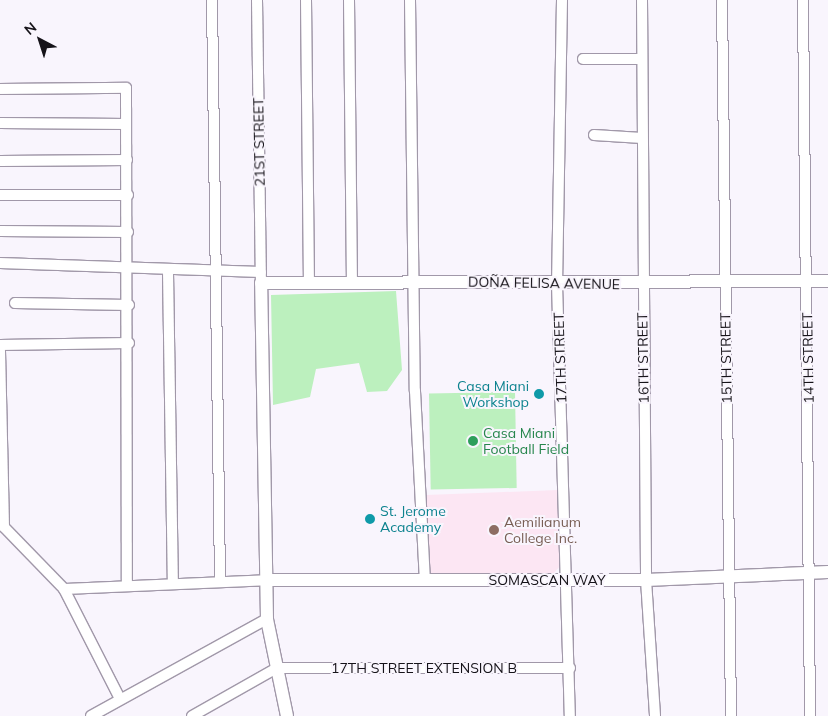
<!DOCTYPE html>
<html>
<head>
<meta charset="utf-8">
<style>
  body { margin:0 }
  #map { position:relative; width:828px; height:716px; overflow:hidden; background:#f9f5fd; font-family:Mulish,sans-serif }
  div>[style] { position:absolute }
  .education>* { inset:0; background:#fce6f3 }
  .green>* { inset:0; background:#bcf0be; transform-origin:0 0 }
  .roads { filter:drop-shadow(1px 0 #a198a9) drop-shadow(-1px 0 #a198a9) drop-shadow(0 1px #a198a9) drop-shadow(0 -1px #a198a9) }
  .minor>* { height:10px; margin:-5px; padding:0 5px; transform-origin:5px; border-radius:5px; background:#fff }
  .tertiary>* { height:12px; margin:-6px; padding:0 6px; transform-origin:6px; border-radius:6px; background:#fff }
  .dots>* { width:14px; height:14px; translate:-50% -50%; box-sizing:border-box; border:2px solid #f9f5fd; border-radius:50% }
  span { translate:-50% -50%; white-space:nowrap; text-align:center; line-height:1.15; -webkit-text-stroke:4px #f9f5fd; paint-order:stroke }
  .street-label { font-size:14px; color:#161319 }
  .culture-label { font-size:14px; color:#0d838f }
  .right { translate:-100% -50%; text-align:right }
  .left { translate:0 -50%; text-align:left }
  .leisure-label { font-size:14px; color:#27864d }
  .education-label { font-size:14px; color:#785e54 }
  .north { position:absolute; left:15px; top:15px; width:50px; height:50px; -webkit-text-stroke:4px #f9f5fd; paint-order:stroke; rotate:320deg; font-size:14px; font-weight:700; line-height:20px; text-align:center; color:#161319 }
  .north::after { content:''; display:block; margin:auto; width:18px; height:22px; background:#161319; clip-path:polygon(50% 0,100% 100%,50% 72%,0 100%) }
</style>
</head>
<body>
<div id="map">
  <div class="education">
    <div style="clip-path:polygon(558px 490px,561px 565px,554px 573px,430px 573px,426px 495px)"></div>
  </div>
  <div class="green">
    <div style="clip-path:polygon(396px 291px,402px 370px,387px 391px,367px 392px,359px 363px,316px 369px,310px 397px,273px 405px,271px 295px)"></div>
    <div style="left:515px;top:392px;width:96px;height:86px;rotate:89deg"></div>
  </div>
  <div class="roads">
    <div class="minor">
      <div style="left:212px;top:0;width:582px;rotate:89.21deg"></div>
      <div style="left:257px;top:0;width:283px;rotate:89.2deg"></div>
      <div style="left:306px;top:0;width:281px;rotate:89.4deg"></div>
      <div style="left:349px;top:0;width:282px;rotate:89.4deg"></div>
      <div style="left:410px;top:0;width:391px;rotate:89.3deg"></div>
      <div style="left:415px;top:391px;width:189px;rotate:87deg"></div>
      <div style="left:562px;top:0;width:284px;rotate:91deg"></div>
      <div style="left:557px;top:284px;width:432px;rotate:88.3deg"></div>
      <div style="left:642px;top:0;width:580px;rotate:89.6deg"></div>
      <div style="left:646px;top:580px;width:136px;rotate:86.2deg"></div>
      <div style="left:722px;top:0;width:716px;rotate:89.28deg"></div>
      <div style="left:803px;top:0;width:716px;rotate:89.44deg"></div>
      <div style="left:583px;top:59px;width:59px"></div>
      <div style="left:0;top:89px;width:126px;rotate:-0.5deg"></div>
      <div style="left:126px;top:88px;width:496px;rotate:89.9deg"></div>
      <div style="left:0;top:123px;width:126px;rotate:0.5deg"></div>
      <div style="left:594px;top:135px;width:48px;rotate:3.6deg"></div>
      <div style="left:0;top:161px;width:127px;rotate:-0.5deg"></div>
      <div style="left:0;top:195px;width:128px"></div>
      <div style="left:0;top:231px;width:128px;rotate:0.4deg"></div>
      <div style="left:0;top:263px;width:261px;rotate:2deg"></div>
      <div style="left:168px;top:272px;width:312px;rotate:89.1deg"></div>
      <div style="left:15px;top:303px;width:114px;rotate:1deg"></div>
      <div style="left:0;top:345px;width:129px;rotate:-0.9deg"></div>
      <div style="left:0;top:351px;width:176px;rotate:88.7deg"></div>
      <div style="left:4px;top:527px;width:86px;rotate:45.9deg"></div>
      <div style="left:64px;top:589px;width:203px;rotate:-2.5deg"></div>
      <div style="left:64px;top:589px;width:123px;rotate:63deg"></div>
      <div style="left:91px;top:716px;width:201px;rotate:-28.9deg"></div>
      <div style="left:192px;top:716px;width:98px;rotate:-29.5deg"></div>
      <div style="left:277px;top:668px;width:293px"></div>
    </div>
    <div class="tertiary">
      <div style="left:267px;top:580px;width:379px"></div>
      <div style="left:646px;top:580px;width:182px;rotate:-2.5deg"></div>
      <div style="left:287px;top:716px;width:99px;rotate:-101.7deg"></div>
      <div style="left:267px;top:619px;width:336px;rotate:-91deg"></div>
      <div style="left:261px;top:283px;width:567px;rotate:-0.2deg"></div>
    </div>
  </div>
  <div class="dots">
    <div style="left:539px;top:394px;background:#0f9aa8"></div>
    <div style="left:473px;top:441px;background:#2e9e5b"></div>
    <div style="left:370px;top:519px;background:#0f9aa8"></div>
    <div style="left:494px;top:530px;background:#8d6e63"></div>
  </div>
  <div class="street-label">
    <span style="left:259px;top:142px;rotate:-91deg">21ST STREET</span>
    <span style="left:544px;top:283px;rotate:1deg">DOÑA FELISA AVENUE</span>
    <span style="left:560px;top:358px;rotate:-92deg">17TH STREET</span>
    <span style="left:643px;top:358px;rotate:-91deg">16TH STREET</span>
    <span style="left:726px;top:358px;rotate:-91deg">15TH STREET</span>
    <span style="left:808px;top:358px;rotate:-91deg">14TH STREET</span>
    <span style="left:547px;top:580px">SOMASCAN WAY</span>
    <span style="left:424px;top:668px">17TH STREET EXTENSION B</span>
  </div>
  <div class="culture-label">
    <span class="right" style="left:529px;top:394px">Casa Miani<br>Workshop</span>
    <span class="left" style="left:380px;top:519px">St. Jerome<br>Academy</span>
  </div>
  <div class="leisure-label">
    <span class="left" style="left:483px;top:441px">Casa Miani<br>Football Field</span>
  </div>
  <div class="education-label">
    <span class="left" style="left:504px;top:530px">Aemilianum<br>College Inc.</span>
  </div>
  <div class="north">N</div>
</div>
</body>
</html>
